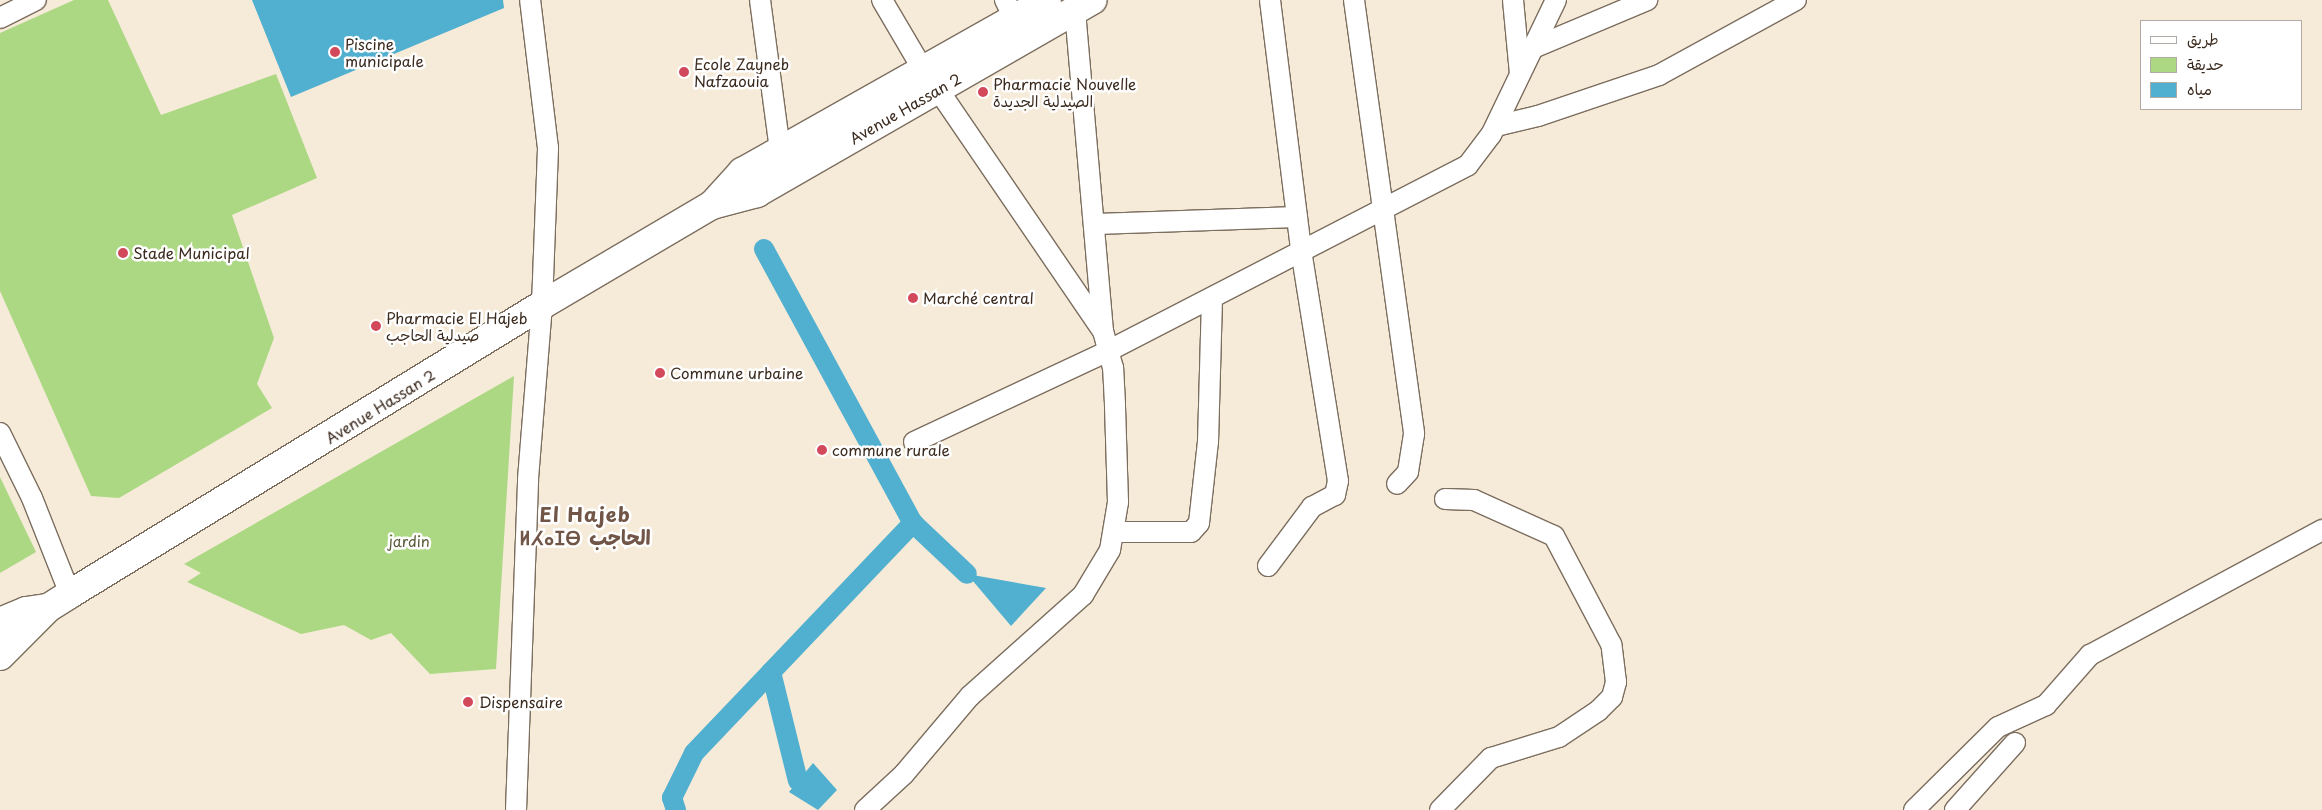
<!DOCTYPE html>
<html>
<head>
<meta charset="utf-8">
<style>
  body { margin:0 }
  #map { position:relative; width:2322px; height:810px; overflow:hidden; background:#f6ebd8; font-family:"Playpen Sans","Playpen Sans Arabic","Noto Sans Tifinagh",sans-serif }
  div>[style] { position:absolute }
  .green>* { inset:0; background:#acd884 }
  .water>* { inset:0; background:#51afcf }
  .canal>* { height:20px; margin:-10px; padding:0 10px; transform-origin:10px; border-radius:10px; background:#51afcf }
  .roads { filter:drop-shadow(1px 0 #7c6e5f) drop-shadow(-1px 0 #7c6e5f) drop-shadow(0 1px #7c6e5f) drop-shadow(0 -1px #7c6e5f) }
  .minor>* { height:20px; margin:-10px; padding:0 10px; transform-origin:10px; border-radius:10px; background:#fff }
  .secondary>* { height:28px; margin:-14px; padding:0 14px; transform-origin:14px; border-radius:14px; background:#fff }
  .dots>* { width:14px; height:14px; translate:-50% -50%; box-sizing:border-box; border:2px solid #fff; border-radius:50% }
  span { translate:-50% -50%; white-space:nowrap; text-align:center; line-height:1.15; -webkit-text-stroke:5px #fff; paint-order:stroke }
  .poi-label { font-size:15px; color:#3b2a1e }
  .left { translate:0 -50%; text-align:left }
  .street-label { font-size:15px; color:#3b2a1e }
  .park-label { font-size:15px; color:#5d5e3d }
  .district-label { font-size:20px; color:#715547; font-weight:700; letter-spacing:1px }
  .legend { position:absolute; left:2140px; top:20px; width:162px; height:90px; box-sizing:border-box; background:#fff; border:1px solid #b1aaa5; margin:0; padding:6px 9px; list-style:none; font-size:15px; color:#3b2a1e }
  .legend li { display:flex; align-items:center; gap:10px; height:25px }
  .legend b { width:25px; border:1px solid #b1aaa5 }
</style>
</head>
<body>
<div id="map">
  <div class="green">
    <div style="clip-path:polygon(74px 0,108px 0,161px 115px,276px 74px,317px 178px,232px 215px,274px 338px,257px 384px,272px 408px,119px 498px,91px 496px,0 291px,0 33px)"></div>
    <div style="clip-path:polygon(514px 376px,496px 669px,430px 674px,391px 633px,371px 640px,344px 625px,301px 634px,187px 582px,201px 573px,184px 564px)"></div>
    <div style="clip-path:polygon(0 477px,36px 552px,0 573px)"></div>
  </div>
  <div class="water">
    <div style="clip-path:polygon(252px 0,503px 0,504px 8px,291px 97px)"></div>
    <div style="clip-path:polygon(967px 574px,1046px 588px,1011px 626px)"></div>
    <div style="clip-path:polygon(813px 763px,837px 790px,818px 810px,789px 792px)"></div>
  </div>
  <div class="canal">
    <div style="left:764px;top:249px;width:312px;rotate:61.5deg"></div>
    <div style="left:913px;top:523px;width:74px;rotate:43.4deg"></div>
    <div style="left:771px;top:672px;width:112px;rotate:76.1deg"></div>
    <div style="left:676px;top:810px;width:13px;rotate:-108deg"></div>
    <div style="left:672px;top:798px;width:50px;rotate:-63.9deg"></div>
    <div style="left:694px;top:753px;width:318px;rotate:-46.4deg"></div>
  </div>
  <div class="roads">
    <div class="minor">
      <div style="left:760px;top:0;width:151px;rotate:82.4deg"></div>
      <div style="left:882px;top:0;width:79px;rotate:59.5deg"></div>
      <div style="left:1005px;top:0;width:22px;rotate:63deg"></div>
      <div style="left:1354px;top:0;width:438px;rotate:82.1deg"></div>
      <div style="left:1414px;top:434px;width:38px;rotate:99deg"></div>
      <div style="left:1408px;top:472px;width:16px;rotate:133deg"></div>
      <div style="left:1513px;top:0;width:74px;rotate:84.6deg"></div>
      <div style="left:0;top:18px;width:40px;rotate:-26.6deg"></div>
      <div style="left:1533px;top:48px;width:124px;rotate:-22.8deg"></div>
      <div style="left:937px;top:88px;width:294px;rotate:55.7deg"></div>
      <div style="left:1496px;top:126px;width:43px;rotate:-13.4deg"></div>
      <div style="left:1538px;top:116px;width:128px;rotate:-18.7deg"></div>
      <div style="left:1659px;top:75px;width:156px;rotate:-28.7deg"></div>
      <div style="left:1096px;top:224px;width:201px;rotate:-2deg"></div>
      <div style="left:0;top:433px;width:72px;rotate:63.8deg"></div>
      <div style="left:32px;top:498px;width:103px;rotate:68.4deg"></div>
      <div style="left:914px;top:442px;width:214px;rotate:-25.1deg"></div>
      <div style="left:1108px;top:351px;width:405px;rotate:-27.3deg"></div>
      <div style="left:1468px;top:165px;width:38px;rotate:-53deg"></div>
      <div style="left:1491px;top:135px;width:150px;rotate:-64.3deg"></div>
      <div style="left:1114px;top:532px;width:77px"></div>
      <div style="left:1191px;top:532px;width:12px;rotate:-48deg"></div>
      <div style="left:1199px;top:523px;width:81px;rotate:-83.7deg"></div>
      <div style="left:1208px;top:442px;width:144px;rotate:-88.4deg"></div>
      <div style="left:1268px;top:566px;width:74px;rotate:-53.3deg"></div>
      <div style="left:1312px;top:507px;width:26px;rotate:-28deg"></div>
      <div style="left:1335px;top:495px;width:14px;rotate:-78deg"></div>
      <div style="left:1338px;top:481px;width:235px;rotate:-99.1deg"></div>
      <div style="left:1301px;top:249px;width:251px;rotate:-97.1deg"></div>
      <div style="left:516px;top:810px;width:331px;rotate:-87.9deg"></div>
      <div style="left:528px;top:479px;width:175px;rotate:-85.4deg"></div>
      <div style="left:542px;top:305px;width:157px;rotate:-87.8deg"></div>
      <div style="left:548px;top:148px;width:149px;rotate:-96.9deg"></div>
      <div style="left:865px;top:810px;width:53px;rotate:-42.7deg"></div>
      <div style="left:904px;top:774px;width:102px;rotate:-49.8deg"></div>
      <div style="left:970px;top:696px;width:152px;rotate:-41.8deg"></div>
      <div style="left:1083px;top:595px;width:52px;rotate:-59deg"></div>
      <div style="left:1110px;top:550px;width:49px;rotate:-80.5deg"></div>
      <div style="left:1118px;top:502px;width:98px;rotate:-91.8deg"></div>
      <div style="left:1115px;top:404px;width:36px;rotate:-93deg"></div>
      <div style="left:1113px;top:368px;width:38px;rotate:-105deg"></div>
      <div style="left:1103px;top:331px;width:321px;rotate:-95deg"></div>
      <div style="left:1440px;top:810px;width:73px;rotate:-45.6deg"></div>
      <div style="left:1491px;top:758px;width:71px;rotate:-17.2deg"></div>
      <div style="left:1559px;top:737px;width:47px;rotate:-33.7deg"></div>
      <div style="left:1598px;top:711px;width:20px;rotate:-45deg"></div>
      <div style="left:1612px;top:697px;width:16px;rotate:-75deg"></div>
      <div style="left:1616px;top:682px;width:38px;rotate:-97deg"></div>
      <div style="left:1611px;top:644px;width:122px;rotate:-117.8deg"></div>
      <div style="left:1554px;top:536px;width:88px;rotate:-155.8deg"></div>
      <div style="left:1474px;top:500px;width:29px;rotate:-178deg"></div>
      <div style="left:1914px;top:810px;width:118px;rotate:-44.7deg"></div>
      <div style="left:1998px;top:727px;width:53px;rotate:-24.6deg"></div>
      <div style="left:2046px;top:705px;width:67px;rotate:-48.7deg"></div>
      <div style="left:2090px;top:655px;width:264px;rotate:-28.3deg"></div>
      <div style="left:1955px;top:810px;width:90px;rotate:-48.2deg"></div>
    </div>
    <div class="secondary">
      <div style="left:712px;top:205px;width:45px;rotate:-47.7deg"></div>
      <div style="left:742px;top:172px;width:350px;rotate:-29.4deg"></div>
      <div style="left:0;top:622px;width:28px;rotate:-23deg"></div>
      <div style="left:26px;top:611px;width:22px;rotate:-8deg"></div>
      <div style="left:0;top:656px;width:68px;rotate:-45deg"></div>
      <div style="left:48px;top:608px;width:26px;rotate:-32deg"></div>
      <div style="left:70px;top:594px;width:553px;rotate:-31.48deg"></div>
      <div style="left:542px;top:305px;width:197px;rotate:-30.5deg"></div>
      <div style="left:712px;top:205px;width:47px;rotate:-14.9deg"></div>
      <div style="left:757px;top:193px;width:387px;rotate:-29.9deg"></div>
    </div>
  </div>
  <div class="dots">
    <div style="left:335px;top:52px;background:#d1495b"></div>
    <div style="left:684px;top:72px;background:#d1495b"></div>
    <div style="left:983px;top:92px;background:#d1495b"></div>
    <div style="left:123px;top:253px;background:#d1495b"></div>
    <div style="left:913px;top:298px;background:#d1495b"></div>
    <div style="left:376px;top:326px;background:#d1495b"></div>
    <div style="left:660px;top:373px;background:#d1495b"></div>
    <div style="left:822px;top:450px;background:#d1495b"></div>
    <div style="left:468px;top:702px;background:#d1495b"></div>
  </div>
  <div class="poi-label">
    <span class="left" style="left:345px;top:52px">Piscine<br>municipale</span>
    <span class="left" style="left:694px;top:72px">Ecole Zayneb<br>Nafzaouia</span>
    <span class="left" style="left:993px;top:92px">Pharmacie Nouvelle<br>الصيدلية الجديدة</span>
    <span class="left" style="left:133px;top:253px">Stade Municipal</span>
    <span class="left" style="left:923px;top:298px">Marché central</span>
    <span class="left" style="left:386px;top:326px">Pharmacie El Hajeb<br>صيدلية الحاجب</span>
    <span class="left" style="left:670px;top:373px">Commune urbaine</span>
    <span class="left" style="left:832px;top:450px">commune rurale</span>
    <span class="left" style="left:479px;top:702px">Dispensaire</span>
  </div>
  <div class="street-label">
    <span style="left:905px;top:108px;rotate:-30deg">Avenue Hassan 2</span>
    <span style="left:380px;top:406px;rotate:-32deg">Avenue Hassan 2</span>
  </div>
  <div class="park-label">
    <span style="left:409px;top:541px">jardin</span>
  </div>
  <div class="district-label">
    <span style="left:585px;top:526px">El Hajeb<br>ⵍⵃⴰⵊⴱ الحاجب</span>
  </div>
  <ul class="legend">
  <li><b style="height:6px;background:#fff"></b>طريق</li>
  <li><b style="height:14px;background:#acd884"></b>حديقة</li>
  <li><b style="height:14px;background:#51afcf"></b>مياه</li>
  </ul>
</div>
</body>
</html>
